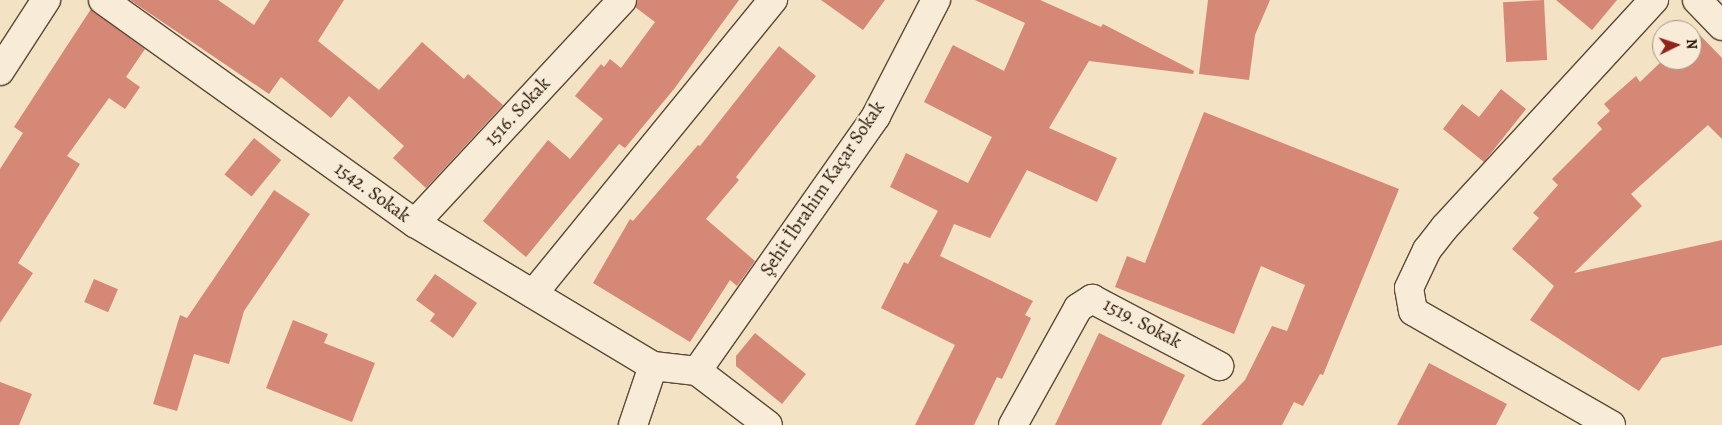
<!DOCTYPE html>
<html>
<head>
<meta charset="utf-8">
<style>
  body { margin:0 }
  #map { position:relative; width:1722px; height:425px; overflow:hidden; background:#f4e2c4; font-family:Alegreya,serif }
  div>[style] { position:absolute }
  .building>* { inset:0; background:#d48875; transform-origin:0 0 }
  .roads { filter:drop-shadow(1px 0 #5b4a34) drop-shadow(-1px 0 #5b4a34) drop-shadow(0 1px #5b4a34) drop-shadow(0 -1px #5b4a34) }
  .minor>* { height:28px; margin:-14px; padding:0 14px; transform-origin:14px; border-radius:14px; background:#f8ecd9 }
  span { translate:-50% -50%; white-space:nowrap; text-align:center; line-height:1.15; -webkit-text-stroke:4.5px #f8ecd9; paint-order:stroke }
  .street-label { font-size:19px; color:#281704 }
  .north { position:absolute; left:1652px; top:20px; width:50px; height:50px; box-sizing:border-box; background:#f8ecd9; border:1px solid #a59784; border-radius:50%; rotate:86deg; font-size:14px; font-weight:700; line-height:20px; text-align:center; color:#281704 }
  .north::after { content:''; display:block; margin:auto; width:18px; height:22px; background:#8f2418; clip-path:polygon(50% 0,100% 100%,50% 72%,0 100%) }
</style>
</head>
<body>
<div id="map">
  <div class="building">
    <div style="clip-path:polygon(130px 0,218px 0,254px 25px,270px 0,344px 0,318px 41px,379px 90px,422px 42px,464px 79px,468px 74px,503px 105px,426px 188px,393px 158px,404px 146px,349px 96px,331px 118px,281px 77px,269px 94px)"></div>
    <div style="clip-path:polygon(637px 0,739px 0,674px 89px,625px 148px,619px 144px,526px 257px,483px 221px,548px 140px,570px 159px,603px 119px,575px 96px,601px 64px,604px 67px,610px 59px,621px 68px,655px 22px,635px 7px)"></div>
    <div style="clip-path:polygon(821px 0,885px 0,863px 30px)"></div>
    <div style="clip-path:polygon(975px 0,1040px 0,1101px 27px,1103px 24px,1194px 71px,1193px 74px,1089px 61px,1049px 128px,1117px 158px,1097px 202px,1027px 170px,990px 238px,954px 224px,940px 256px,1033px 301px,1025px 315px,1031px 318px,1002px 379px,997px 377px,974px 425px,915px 425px,955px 345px,881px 308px,904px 262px,908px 264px,938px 211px,890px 187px,906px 153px,968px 183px,992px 137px,924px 102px,953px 45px,1004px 71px,1025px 23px)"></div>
    <div style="clip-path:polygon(1208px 0,1270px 0,1255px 35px,1249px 80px,1199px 74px)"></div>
    <div style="left:1544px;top:0;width:60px;height:41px;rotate:87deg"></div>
    <div style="clip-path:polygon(1556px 0,1617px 0,1592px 30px)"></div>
    <div style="clip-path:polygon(91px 9px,145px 49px,126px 77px,140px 87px,125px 109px,109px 98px,67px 156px,80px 164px,18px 263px,33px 273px,0 323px,0 169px,23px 133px,14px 127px)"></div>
    <div style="clip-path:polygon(1692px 27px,1722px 58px,1722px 139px,1708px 125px,1631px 194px,1642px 206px,1574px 273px,1722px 240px,1722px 345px,1662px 358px,1639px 391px,1530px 320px,1554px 286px,1512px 249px,1539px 218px,1533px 213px,1558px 185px,1552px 179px,1602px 129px,1597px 123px,1610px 111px,1604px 104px,1636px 76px,1640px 82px,1663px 60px,1692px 60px)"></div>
    <div style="clip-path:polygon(779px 46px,816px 76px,736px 177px,739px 180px,706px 219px,755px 261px,737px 286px,730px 280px,690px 342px,593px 283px,630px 219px,633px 221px,698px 145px,700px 146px)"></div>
    <div style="clip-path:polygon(1501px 89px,1526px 109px,1484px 162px,1443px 129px,1462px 104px,1479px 117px)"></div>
    <div style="clip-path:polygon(1204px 112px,1399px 189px,1323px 375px,1320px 374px,1303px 406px,1294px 402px,1282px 425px,1201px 425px,1245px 380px,1272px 326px,1287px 331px,1305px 285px,1261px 266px,1234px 334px,1115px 287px,1127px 256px,1145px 263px)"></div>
    <div style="left:254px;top:138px;width:35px;height:47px;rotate:39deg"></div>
    <div style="clip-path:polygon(274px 190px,310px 214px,244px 311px,229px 364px,194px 354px,177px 411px,153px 404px,180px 315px,187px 318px)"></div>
    <div style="clip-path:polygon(435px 274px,477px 303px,453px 338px,430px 321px,435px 314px,416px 300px)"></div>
    <div style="left:94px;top:279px;width:26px;height:25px;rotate:23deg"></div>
    <div style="clip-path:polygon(293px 320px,328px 334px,324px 343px,375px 363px,352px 422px,266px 388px)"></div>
    <div style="clip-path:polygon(755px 333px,806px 374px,782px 404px,736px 366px,736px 356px)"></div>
    <div style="clip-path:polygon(1099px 333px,1185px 375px,1161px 425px,1055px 425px)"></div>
    <div style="clip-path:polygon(1429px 363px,1507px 404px,1496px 425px,1397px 425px)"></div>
    <div style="clip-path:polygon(0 382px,32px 394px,19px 425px,0 425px)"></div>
  </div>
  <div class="roads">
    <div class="minor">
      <div style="left:103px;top:0;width:384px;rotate:35.6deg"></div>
      <div style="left:415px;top:223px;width:278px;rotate:31deg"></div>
      <div style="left:653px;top:366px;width:44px;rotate:6.5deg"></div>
      <div style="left:697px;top:371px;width:89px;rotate:37.3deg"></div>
      <div style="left:1697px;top:0;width:36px;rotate:46deg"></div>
      <div style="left:0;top:71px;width:85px;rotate:-57.1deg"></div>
      <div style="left:415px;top:223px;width:304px;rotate:-47.1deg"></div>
      <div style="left:533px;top:294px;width:380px;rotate:-50.8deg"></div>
      <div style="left:697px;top:371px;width:312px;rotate:-54.9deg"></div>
      <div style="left:876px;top:116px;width:131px;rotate:-62.7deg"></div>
      <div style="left:633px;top:425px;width:62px;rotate:-71.3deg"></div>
      <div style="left:1013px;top:425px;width:134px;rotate:-60.9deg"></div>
      <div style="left:1078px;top:308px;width:17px;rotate:-33deg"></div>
      <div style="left:1092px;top:299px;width:144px;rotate:27.8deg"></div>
      <div style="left:1611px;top:425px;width:228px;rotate:-150.1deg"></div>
      <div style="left:1413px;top:311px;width:23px;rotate:-100deg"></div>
      <div style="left:1409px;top:288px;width:42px;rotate:-64.7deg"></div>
      <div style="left:1427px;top:250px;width:29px;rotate:-52deg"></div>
      <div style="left:1445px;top:227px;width:309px;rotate:-47.4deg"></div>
    </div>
  </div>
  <div class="street-label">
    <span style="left:518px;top:112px;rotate:-47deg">1516. Sokak</span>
    <span style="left:823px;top:189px;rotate:-56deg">Şehit İbrahim Kaçar Sokak</span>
    <span style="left:372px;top:193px;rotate:36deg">1542. Sokak</span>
    <span style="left:1142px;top:324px;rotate:28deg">1519. Sokak</span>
  </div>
  <div class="north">N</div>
</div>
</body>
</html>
